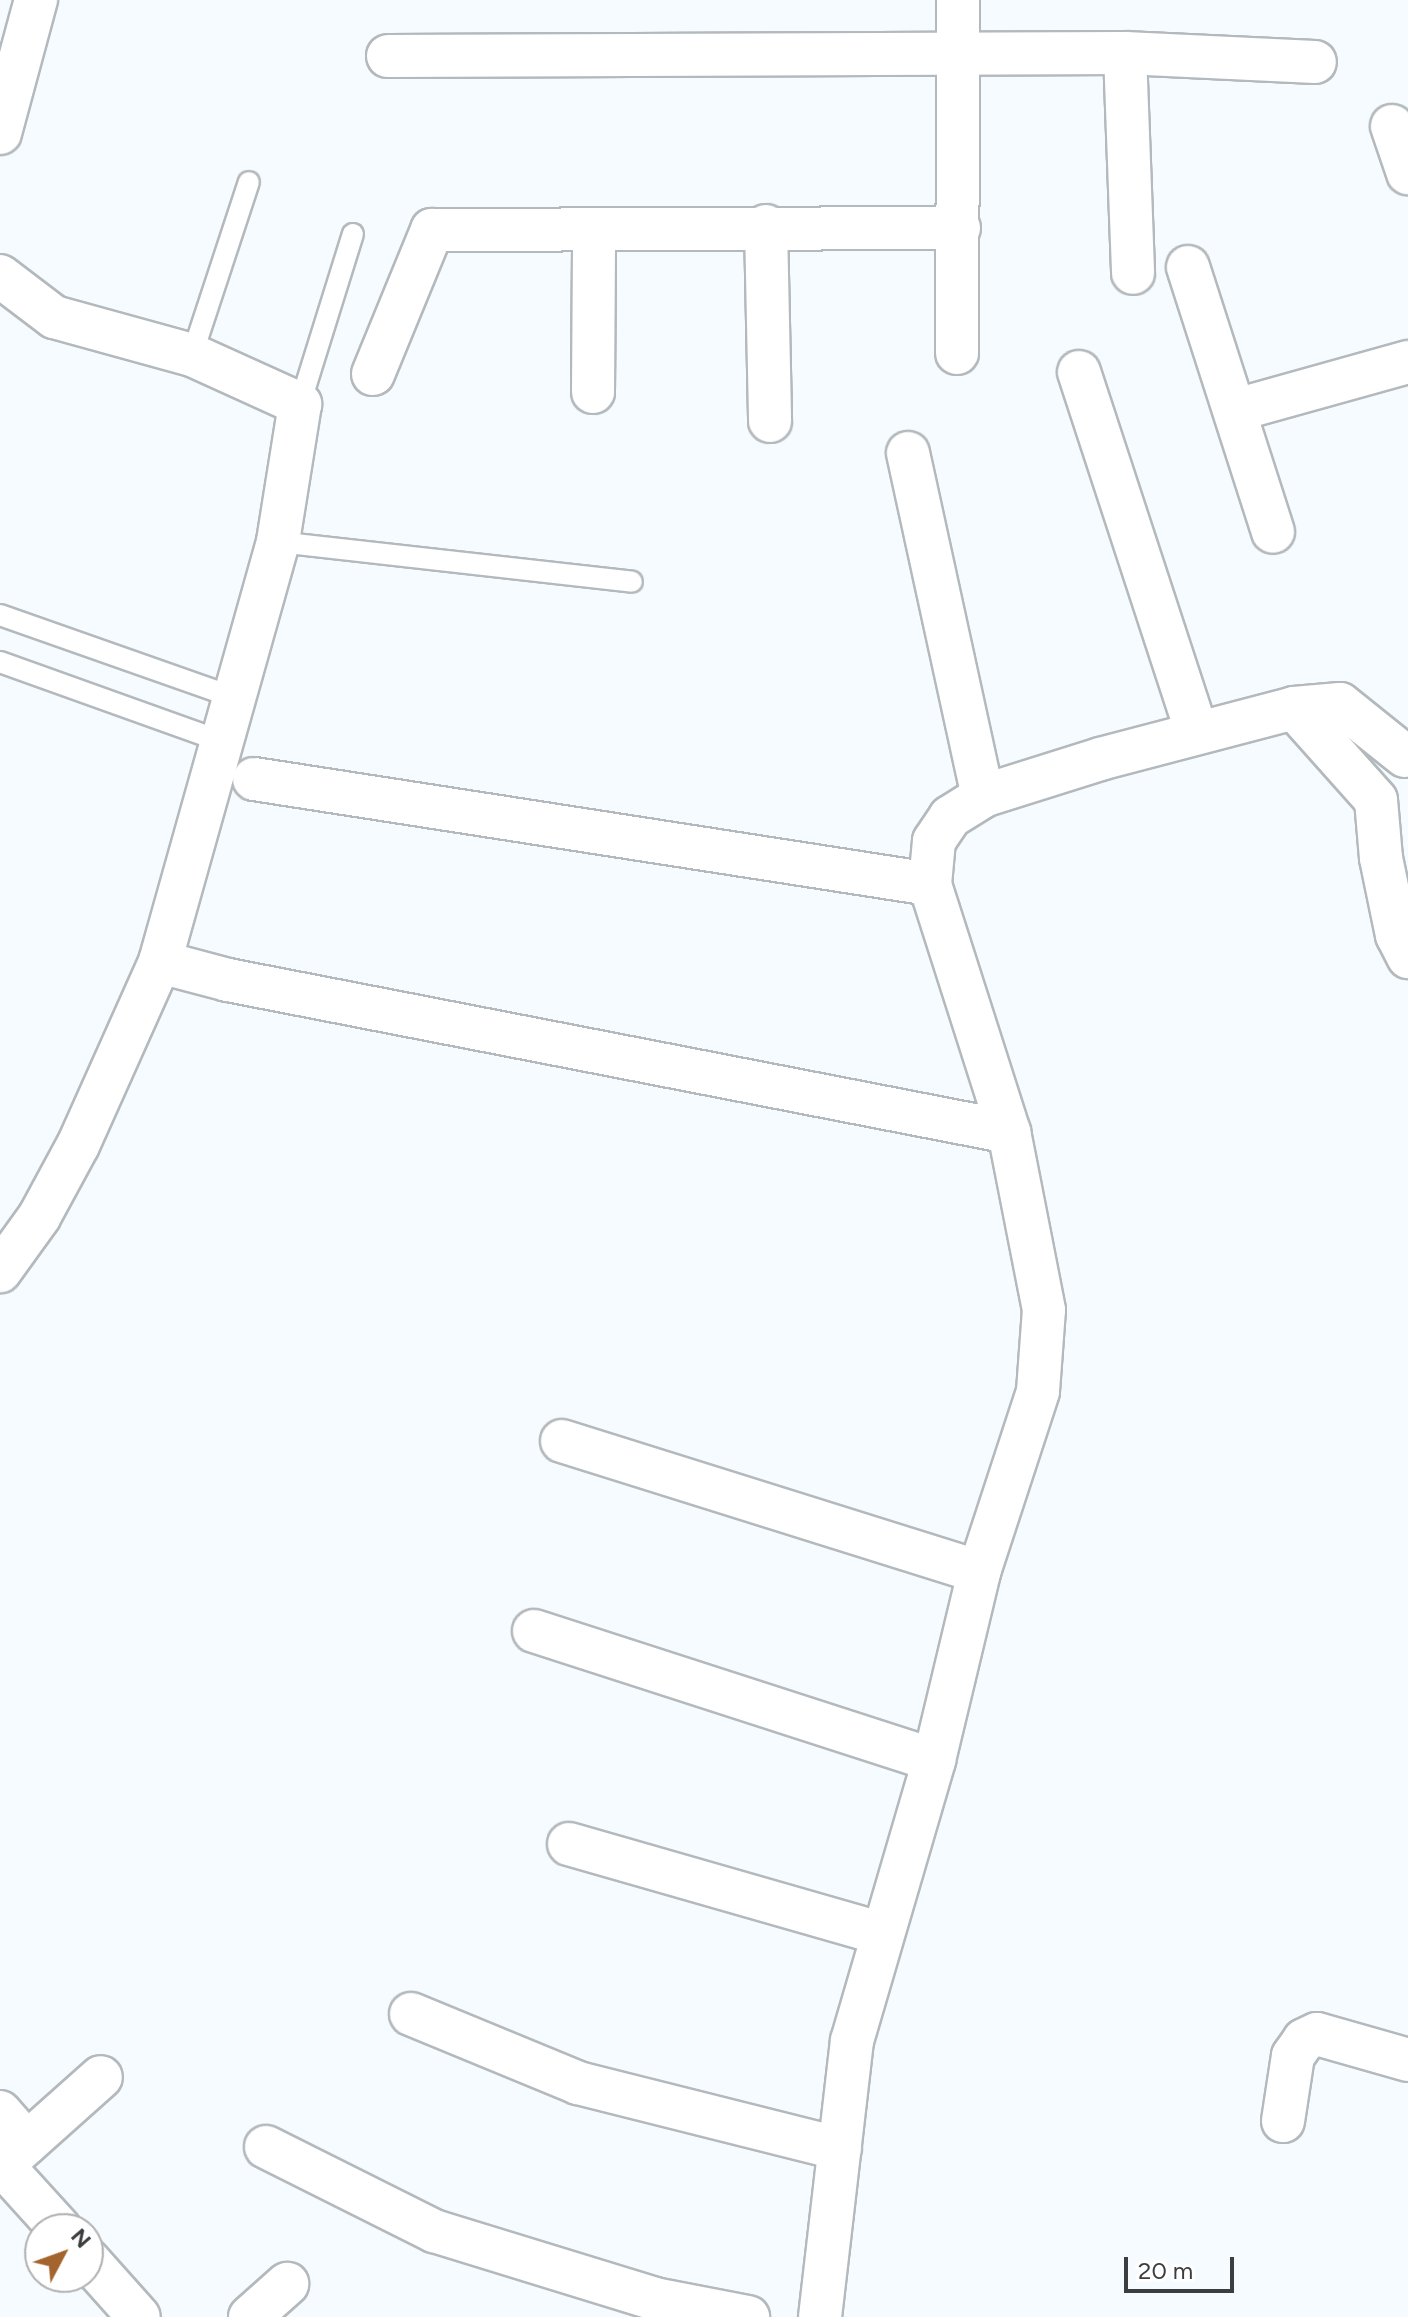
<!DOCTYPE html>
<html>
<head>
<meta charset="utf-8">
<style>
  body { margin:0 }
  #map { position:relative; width:1408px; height:2317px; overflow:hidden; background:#f5fbfe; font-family:Figtree,sans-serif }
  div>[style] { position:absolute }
  .roads { filter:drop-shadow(2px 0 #b3b9bc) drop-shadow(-2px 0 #b3b9bc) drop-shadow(0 2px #b3b9bc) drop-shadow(0 -2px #b3b9bc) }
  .service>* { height:20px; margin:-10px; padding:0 10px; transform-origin:10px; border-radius:10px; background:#fff }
  .minor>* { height:42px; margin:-21px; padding:0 21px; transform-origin:21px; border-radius:21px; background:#fff }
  span { translate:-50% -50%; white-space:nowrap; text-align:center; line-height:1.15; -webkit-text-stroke:8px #fff; paint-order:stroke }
  .north { position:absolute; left:24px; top:2213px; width:80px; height:80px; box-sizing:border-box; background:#fff; border:2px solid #b1b1b2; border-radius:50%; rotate:49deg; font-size:22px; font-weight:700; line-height:32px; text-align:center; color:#3b3d3e }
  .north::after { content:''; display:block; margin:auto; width:28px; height:36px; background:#a4642d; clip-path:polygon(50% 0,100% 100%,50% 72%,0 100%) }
  .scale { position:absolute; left:1124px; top:2257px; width:110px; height:36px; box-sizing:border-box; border:4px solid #3b3d3e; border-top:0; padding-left:10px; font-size:24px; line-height:28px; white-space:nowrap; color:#3b3d3e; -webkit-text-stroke:6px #fff; paint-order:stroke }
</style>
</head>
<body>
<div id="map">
  <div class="roads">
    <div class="service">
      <div style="left:192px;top:355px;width:182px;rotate:-71.8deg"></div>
      <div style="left:300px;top:404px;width:178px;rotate:-72.7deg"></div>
      <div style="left:278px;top:542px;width:356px;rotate:6.4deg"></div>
      <div style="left:0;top:615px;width:247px;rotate:19.4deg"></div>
      <div style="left:0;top:662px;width:238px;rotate:19.7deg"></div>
    </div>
    <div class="minor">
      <div style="left:1125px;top:53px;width:220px;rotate:87.9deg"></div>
      <div style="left:388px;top:56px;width:737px;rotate:-0.23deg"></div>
      <div style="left:1125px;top:53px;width:190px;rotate:2.7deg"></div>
      <div style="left:1392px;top:126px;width:50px;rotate:71.2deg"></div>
      <div style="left:0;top:133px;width:138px;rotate:-74.9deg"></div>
      <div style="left:766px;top:226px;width:195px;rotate:88.8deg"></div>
      <div style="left:1188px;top:267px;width:278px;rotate:72.2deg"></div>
      <div style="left:0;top:276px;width:68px;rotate:37.2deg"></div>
      <div style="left:54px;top:317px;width:143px;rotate:15.4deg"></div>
      <div style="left:192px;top:355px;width:119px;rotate:24.4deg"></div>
      <div style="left:300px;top:404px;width:140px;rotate:99.1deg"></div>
      <div style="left:278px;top:542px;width:436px;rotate:105.7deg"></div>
      <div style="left:160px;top:962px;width:201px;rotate:114.1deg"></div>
      <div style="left:78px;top:1145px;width:82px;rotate:118.4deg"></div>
      <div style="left:39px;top:1217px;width:67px;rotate:125.8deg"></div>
      <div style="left:957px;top:353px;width:353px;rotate:-89.8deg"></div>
      <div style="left:1079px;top:372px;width:379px;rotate:71.9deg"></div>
      <div style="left:373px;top:374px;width:156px;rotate:-67.7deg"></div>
      <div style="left:432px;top:230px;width:527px;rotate:-0.22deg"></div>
      <div style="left:593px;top:392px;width:162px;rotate:-89.6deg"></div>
      <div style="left:1236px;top:410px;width:179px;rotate:-15.6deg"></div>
      <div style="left:908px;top:453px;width:351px;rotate:77.7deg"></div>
      <div style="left:1294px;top:708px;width:123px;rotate:48.3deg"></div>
      <div style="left:1376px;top:800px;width:58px;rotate:85.1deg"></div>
      <div style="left:1381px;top:858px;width:79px;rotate:78.3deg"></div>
      <div style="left:1397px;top:935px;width:25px;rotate:63deg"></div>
      <div style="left:254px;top:779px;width:684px;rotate:8.83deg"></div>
      <div style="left:160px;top:962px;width:70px;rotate:14.8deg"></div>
      <div style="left:228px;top:980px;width:796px;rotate:11.01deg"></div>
      <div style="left:562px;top:1441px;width:437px;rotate:17.4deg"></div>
      <div style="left:534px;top:1631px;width:420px;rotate:17.9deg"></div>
      <div style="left:569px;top:1844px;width:326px;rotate:16deg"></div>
      <div style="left:411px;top:2014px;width:181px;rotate:22.4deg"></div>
      <div style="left:578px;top:2083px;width:270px;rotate:14.1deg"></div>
      <div style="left:0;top:2112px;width:41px;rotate:48.9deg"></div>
      <div style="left:1283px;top:2121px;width:66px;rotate:-81.3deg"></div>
      <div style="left:1293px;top:2056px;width:19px;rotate:-55deg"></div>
      <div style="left:1304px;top:2040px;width:14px;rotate:-25deg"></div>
      <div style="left:1317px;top:2034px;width:95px;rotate:15.9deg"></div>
      <div style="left:266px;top:2147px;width:188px;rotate:26.6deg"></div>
      <div style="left:434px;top:2231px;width:231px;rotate:17.1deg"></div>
      <div style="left:655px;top:2299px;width:95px;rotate:11deg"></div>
      <div style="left:2px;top:2165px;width:86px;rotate:47.8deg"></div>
      <div style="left:0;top:2167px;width:135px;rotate:-41.7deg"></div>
      <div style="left:88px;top:2260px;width:76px;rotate:48.2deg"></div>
      <div style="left:250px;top:2317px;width:50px;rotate:-41.7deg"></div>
      <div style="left:820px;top:2317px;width:278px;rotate:-83.4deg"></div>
      <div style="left:852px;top:2041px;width:293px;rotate:-73.7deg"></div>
      <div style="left:934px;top:1760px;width:193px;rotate:-76.5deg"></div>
      <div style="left:979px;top:1572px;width:190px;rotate:-71.9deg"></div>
      <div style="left:1038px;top:1391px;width:81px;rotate:-85.8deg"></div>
      <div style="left:1044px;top:1310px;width:181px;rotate:-101.1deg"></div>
      <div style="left:1009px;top:1132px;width:260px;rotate:-107.7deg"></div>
      <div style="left:930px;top:884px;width:43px;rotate:-84.7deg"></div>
      <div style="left:934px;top:841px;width:29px;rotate:-56deg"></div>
      <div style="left:950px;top:817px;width:39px;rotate:-32deg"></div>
      <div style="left:983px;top:796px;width:123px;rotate:-17.5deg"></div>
      <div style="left:1100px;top:759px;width:201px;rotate:-14.7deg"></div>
      <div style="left:1294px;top:708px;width:46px;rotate:-5deg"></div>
      <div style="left:1340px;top:704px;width:83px;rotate:38.7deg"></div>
    </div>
  </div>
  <div class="north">N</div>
  <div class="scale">20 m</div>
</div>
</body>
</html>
